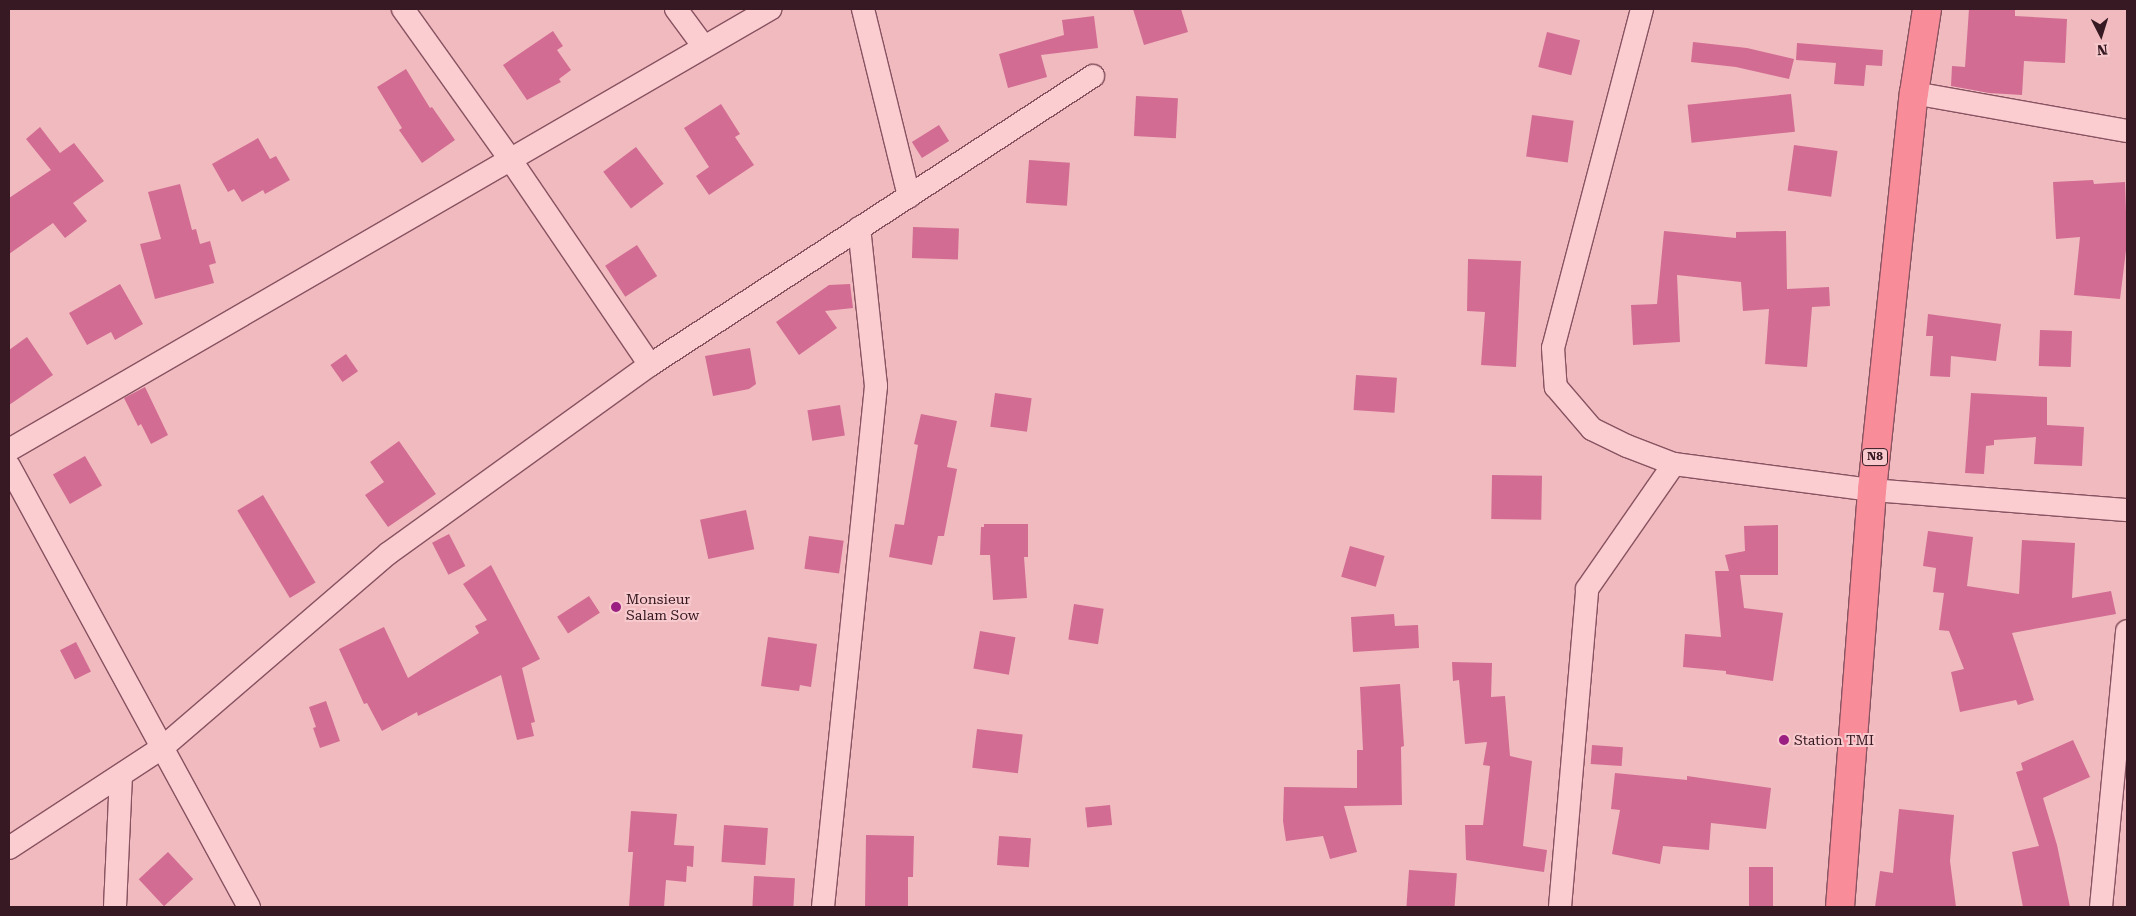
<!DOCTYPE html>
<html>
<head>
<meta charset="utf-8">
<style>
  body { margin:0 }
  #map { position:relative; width:2136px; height:916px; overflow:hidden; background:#f1babf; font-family:"Roboto Serif",serif }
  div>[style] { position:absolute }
  .building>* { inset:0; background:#d26c93; transform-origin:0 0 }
  .roads { filter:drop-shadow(1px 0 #885361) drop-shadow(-1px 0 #885361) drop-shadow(0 1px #885361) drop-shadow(0 -1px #885361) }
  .minor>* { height:22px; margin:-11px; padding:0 11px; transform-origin:11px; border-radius:11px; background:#fbcdd1 }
  .major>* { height:28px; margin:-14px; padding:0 14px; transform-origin:14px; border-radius:14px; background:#f88d99 }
  .dots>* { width:14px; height:14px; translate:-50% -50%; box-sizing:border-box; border:2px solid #f8cace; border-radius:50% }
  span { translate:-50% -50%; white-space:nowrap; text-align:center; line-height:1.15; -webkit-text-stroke:4px #f8cace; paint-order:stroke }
  .shield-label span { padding:1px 4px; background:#f8cace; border:1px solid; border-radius:4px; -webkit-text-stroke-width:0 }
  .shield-label { font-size:12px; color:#361922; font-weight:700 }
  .poi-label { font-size:14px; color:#361922 }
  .left { translate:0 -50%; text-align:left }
  .frame { position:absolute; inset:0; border:10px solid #361922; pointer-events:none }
  .north { position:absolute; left:2076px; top:10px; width:50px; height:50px; -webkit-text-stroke:4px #f8cace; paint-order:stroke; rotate:175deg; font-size:14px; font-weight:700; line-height:20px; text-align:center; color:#361922 }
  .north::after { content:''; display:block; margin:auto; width:18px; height:22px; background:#361922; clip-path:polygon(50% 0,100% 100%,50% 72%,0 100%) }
</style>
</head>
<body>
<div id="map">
  <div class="building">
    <div style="clip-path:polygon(1133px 9px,1181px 9px,1188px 32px,1144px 45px)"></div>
    <div style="clip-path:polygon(1969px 9px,2015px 9px,2015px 16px,2067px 19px,2065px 63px,2024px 61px,2022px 95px,1989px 93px,1951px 86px,1952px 66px,1965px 67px)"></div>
    <div style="clip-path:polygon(1094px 16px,1098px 48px,1041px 55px,1047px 77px,1008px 88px,999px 54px,1064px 35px,1062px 20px)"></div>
    <div style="clip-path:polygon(553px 31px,563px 46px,557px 50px,571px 70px,559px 79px,561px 82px,527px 100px,503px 65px)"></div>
    <div style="left:1547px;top:32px;width:34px;height:36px;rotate:14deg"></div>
    <div style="clip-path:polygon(1693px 42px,1747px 48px,1794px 59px,1789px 79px,1736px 67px,1691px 62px)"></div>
    <div style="clip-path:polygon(1797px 43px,1883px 50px,1882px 66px,1866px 65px,1864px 86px,1834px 84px,1836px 63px,1796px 60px)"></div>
    <div style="clip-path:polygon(406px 69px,430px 108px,432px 107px,455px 140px,422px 163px,399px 130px,402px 128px,377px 87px)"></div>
    <div style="left:1791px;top:94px;width:38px;height:104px;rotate:84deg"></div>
    <div style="left:1136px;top:96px;width:42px;height:40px;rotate:3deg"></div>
    <div style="clip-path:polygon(721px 104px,740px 134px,735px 137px,754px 165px,709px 195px,696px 176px,709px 167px,684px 128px)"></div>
    <div style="left:1532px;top:115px;width:42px;height:42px;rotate:8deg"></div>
    <div style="left:939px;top:125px;width:19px;height:32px;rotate:58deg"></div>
    <div style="clip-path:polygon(40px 127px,60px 153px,74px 143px,104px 181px,73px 203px,87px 221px,65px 238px,53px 223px,9px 254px,9px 198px,51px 170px,26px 139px)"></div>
    <div style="clip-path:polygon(258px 138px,270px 159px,276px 156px,290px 180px,265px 194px,263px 190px,242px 202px,234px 189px,228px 192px,212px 164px)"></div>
    <div style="left:1794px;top:145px;width:44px;height:46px;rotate:8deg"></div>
    <div style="left:636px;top:147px;width:46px;height:41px;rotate:53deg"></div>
    <div style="left:1029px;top:160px;width:41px;height:43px;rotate:4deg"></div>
    <div style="clip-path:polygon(2093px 180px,2094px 184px,2125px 182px,2127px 242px,2120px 299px,2074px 295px,2080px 237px,2056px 239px,2053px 182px)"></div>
    <div style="clip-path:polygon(180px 184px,192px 230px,196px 229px,200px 244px,210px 241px,216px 263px,209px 265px,214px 283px,155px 299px,140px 244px,161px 239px,148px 192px)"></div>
    <div style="left:913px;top:227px;width:46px;height:31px;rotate:2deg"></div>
    <div style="clip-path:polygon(1664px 231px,1736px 238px,1736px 232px,1786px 231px,1787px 289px,1829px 287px,1830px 306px,1812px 307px,1807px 367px,1765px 364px,1769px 309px,1743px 311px,1741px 282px,1677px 275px,1680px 342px,1633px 345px,1631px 305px,1657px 304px)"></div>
    <div style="left:637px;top:245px;width:37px;height:38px;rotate:57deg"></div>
    <div style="clip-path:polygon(1468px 259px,1521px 261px,1516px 367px,1481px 365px,1485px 312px,1467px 311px)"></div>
    <div style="clip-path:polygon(120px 284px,143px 324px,115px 340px,111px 332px,87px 345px,69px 313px)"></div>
    <div style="clip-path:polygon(850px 284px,853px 308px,825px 311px,837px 328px,799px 355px,776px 322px,829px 285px)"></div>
    <div style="clip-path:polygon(1928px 314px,2001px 324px,1996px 361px,1951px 356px,1950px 377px,1930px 376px,1933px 336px,1926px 336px)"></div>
    <div style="left:2040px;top:330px;width:32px;height:36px;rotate:2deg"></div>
    <div style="clip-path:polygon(27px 337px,53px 375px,9px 405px,9px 350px)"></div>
    <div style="clip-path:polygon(750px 348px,756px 384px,749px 389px,713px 396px,705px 356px)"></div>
    <div style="left:346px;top:354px;width:21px;height:19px;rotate:55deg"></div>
    <div style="left:1356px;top:375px;width:41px;height:35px;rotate:4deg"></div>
    <div style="clip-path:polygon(145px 387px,168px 435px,151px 444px,141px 424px,138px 426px,124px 398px)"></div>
    <div style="left:995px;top:393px;width:37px;height:34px;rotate:8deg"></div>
    <div style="clip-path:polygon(1971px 393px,2047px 397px,2047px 425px,2084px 427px,2082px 466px,2034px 464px,2036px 437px,1994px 440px,1994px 445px,1986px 446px,1984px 474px,1965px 473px)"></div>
    <div style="left:840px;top:405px;width:31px;height:33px;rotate:81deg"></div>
    <div style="clip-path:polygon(921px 414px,957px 421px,947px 467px,957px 469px,944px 536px,938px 536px,932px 565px,889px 557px,895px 524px,904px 525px,918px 445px,914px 444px)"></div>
    <div style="clip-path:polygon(399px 441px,436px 494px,388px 527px,365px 495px,384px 482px,370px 462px)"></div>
    <div style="left:85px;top:456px;width:34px;height:37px;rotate:60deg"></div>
    <div style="left:1492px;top:475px;width:50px;height:44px;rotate:1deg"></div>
    <div style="left:263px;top:495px;width:102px;height:30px;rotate:59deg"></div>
    <div style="left:746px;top:510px;width:40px;height:47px;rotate:78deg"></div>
    <div style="clip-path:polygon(984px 524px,1028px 524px,1028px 557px,1024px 557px,1027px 598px,993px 600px,990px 555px,980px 555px,981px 527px,984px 527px)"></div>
    <div style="clip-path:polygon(1778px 525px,1778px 575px,1740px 575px,1744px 608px,1783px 613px,1773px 681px,1726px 674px,1726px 671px,1683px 667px,1685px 634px,1721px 637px,1715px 571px,1729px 571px,1725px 555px,1745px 551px,1744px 526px)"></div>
    <div style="clip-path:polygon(1928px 531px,1973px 537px,1967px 586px,2019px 594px,2022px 540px,2075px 543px,2072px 598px,2111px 591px,2116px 614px,2012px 633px,2034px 700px,2018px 705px,2016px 700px,1960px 712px,1951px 672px,1964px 669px,1949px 631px,1939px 630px,1944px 593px,1933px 592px,1936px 568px,1923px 566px)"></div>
    <div style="left:449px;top:534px;width:36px;height:19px;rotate:63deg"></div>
    <div style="left:809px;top:536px;width:35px;height:33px;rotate:8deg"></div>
    <div style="left:1350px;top:546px;width:36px;height:32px;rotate:16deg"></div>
    <div style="clip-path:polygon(491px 565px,540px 659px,522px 668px,535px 722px,531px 723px,534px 736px,517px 740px,501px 675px,418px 716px,417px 712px,382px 731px,367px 703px,364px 704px,339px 649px,384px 627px,408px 678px,479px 633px,475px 626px,487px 620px,463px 584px)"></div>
    <div style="left:589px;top:596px;width:20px;height:38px;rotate:57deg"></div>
    <div style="left:1074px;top:604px;width:30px;height:36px;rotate:9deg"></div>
    <div style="clip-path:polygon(1394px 614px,1395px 626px,1418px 625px,1419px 648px,1353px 652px,1351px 617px)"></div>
    <div style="left:980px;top:631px;width:36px;height:38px;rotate:10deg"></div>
    <div style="clip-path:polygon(768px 637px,817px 644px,811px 687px,800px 685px,799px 691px,761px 686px)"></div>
    <div style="left:76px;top:642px;width:33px;height:18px;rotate:63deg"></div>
    <div style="clip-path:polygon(1452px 662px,1492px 663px,1491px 697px,1505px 696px,1510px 756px,1532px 761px,1523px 846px,1547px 850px,1544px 872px,1466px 860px,1465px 825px,1483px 825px,1490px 766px,1483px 765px,1487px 742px,1465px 744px,1459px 680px,1453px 681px)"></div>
    <div style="clip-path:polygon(1400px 684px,1404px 746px,1401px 747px,1402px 805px,1344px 806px,1357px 852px,1330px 859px,1323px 836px,1286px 841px,1283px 821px,1284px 787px,1357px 788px,1357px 750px,1363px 750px,1360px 687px)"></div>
    <div style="clip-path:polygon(326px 701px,340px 741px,320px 748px,313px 728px,316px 727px,309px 707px)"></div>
    <div style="left:977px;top:729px;width:46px;height:39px;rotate:7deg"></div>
    <div style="clip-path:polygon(2073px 740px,2090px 777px,2043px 798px,2057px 845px,2070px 907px,2023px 907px,2012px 852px,2039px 846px,2016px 772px,2023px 770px,2021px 763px)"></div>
    <div style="left:1592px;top:745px;width:31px;height:19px;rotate:4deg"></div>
    <div style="clip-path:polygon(1615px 773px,1687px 780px,1687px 776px,1771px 788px,1766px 829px,1711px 823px,1709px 850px,1663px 846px,1660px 864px,1612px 854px,1620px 810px,1611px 809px)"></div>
    <div style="left:1110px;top:805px;width:20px;height:25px;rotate:84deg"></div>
    <div style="clip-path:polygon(1899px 809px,1954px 815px,1950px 861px,1956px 907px,1875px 907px,1880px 871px,1893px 873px)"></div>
    <div style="clip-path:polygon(631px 811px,677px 814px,674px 845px,694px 846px,693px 867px,687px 866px,686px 882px,666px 880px,664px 907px,629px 907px,633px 852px,628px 852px)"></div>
    <div style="left:724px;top:825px;width:44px;height:37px;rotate:4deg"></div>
    <div style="clip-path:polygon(866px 835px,914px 836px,913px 877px,908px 877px,908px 907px,865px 907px)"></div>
    <div style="left:999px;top:836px;width:32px;height:29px;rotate:4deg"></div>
    <div style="left:168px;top:852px;width:37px;height:40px;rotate:47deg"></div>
    <div style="left:1749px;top:867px;width:24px;height:40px"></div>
    <div style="left:1409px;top:870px;width:48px;height:37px;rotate:4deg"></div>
    <div style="left:754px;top:876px;width:41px;height:31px;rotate:3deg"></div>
  </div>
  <div class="roads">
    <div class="minor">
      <div style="left:403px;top:9px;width:184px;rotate:54.5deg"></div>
      <div style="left:510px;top:159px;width:249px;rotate:55.8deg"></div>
      <div style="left:676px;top:9px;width:47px;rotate:53.6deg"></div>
      <div style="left:863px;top:9px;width:193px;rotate:76.2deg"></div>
      <div style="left:1642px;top:9px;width:350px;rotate:104.7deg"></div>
      <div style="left:1553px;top:348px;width:39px;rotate:86deg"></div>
      <div style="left:1556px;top:387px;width:55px;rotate:49.4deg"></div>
      <div style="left:1592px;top:429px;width:39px;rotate:26deg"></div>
      <div style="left:1627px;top:446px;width:50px;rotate:21deg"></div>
      <div style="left:1674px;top:464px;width:200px;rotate:7.5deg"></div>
      <div style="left:1872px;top:490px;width:256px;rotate:4.5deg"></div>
      <div style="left:1914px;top:93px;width:216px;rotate:10.1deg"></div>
      <div style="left:9px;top:450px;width:880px;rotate:-30.09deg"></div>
      <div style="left:9px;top:466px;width:502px;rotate:61.44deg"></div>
      <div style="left:9px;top:848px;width:183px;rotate:-33.2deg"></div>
      <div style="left:162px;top:748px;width:299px;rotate:-40.7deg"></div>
      <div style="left:389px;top:553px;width:322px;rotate:-35.8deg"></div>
      <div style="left:650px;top:365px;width:529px;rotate:-33.12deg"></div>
      <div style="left:115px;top:907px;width:132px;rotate:-87.4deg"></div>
      <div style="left:823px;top:907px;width:524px;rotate:-84.19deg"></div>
      <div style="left:876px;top:386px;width:159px;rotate:-96.1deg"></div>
      <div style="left:1560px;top:907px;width:319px;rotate:-85.1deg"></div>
      <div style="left:1587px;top:589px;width:152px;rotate:-55.2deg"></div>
      <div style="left:2101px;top:907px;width:277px;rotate:-84.6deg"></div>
    </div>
    <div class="major">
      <div style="left:1840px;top:907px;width:418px;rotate:-85.6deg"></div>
      <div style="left:1872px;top:490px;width:399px;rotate:-84deg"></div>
      <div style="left:1914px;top:93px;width:85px;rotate:-81.2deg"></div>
    </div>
  </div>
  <div class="dots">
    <div style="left:616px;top:607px;background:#9b1f83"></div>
    <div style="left:1784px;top:740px;background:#9b1f83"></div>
  </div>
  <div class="shield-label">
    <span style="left:1875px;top:457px">N8</span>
  </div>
  <div class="poi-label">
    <span class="left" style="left:626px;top:607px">Monsieur<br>Salam Sow</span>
    <span class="left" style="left:1794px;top:740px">Station TMI</span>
  </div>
  <div class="frame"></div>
  <div class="north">N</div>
</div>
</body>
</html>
